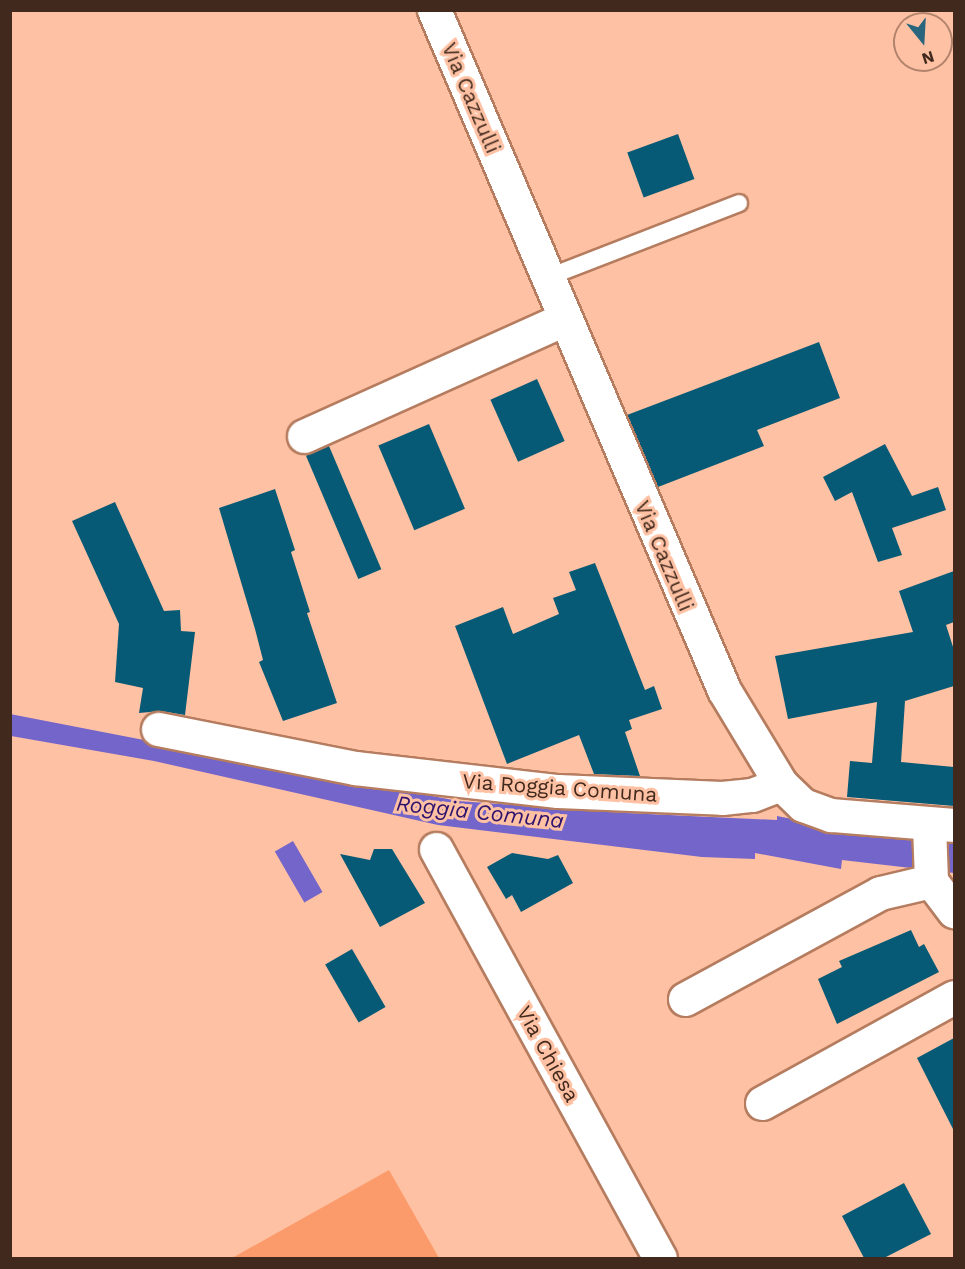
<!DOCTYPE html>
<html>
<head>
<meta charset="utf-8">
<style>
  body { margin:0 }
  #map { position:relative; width:965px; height:1269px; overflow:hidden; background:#ffc1a3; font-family:"Work Sans",sans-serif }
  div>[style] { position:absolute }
  .green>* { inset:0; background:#fb9b6b }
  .water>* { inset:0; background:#7365ca; transform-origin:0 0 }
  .building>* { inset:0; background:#075a75; transform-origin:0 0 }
  .roads { filter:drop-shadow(2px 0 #b57c5f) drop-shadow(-2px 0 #b57c5f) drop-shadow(0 2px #b57c5f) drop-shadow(0 -2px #b57c5f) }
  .lane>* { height:16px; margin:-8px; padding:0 8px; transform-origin:8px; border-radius:8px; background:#fff }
  .street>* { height:33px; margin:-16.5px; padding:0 16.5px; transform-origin:16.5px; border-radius:16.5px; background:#fff }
  .secondary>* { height:33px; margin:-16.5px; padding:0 16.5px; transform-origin:16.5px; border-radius:16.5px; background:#fff }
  span { translate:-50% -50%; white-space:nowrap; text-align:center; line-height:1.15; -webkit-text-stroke:6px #ffc1a3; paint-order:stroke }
  .street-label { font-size:21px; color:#41291d }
  .water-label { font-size:22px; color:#2e136f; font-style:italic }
  .frame { position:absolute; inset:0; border:12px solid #41291d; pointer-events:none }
  .north { position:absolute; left:893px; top:12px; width:60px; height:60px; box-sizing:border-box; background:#ffc1a3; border:2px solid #b3846d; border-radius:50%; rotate:162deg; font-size:16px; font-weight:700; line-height:24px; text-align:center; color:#41291d }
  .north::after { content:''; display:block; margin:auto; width:21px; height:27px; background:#29657d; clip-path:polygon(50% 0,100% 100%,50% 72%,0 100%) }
</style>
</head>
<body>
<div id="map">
  <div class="green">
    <div style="clip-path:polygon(389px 1170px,439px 1258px,232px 1258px)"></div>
  </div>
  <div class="water">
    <div style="clip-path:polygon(10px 714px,458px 801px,626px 813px,777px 820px,777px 816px,833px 827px,954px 841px,954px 873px,842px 860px,841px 869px,755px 853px,755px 859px,702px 857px,438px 825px,154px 761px,11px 736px)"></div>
    <div style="left:293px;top:841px;width:59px;height:21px;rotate:60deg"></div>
  </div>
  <div class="building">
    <div style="left:678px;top:134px;width:48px;height:54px;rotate:70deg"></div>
    <div style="clip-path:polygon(819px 342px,840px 398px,757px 430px,764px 446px,658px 487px,627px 415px)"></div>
    <div style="left:537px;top:379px;width:68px;height:51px;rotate:66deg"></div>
    <div style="left:429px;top:424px;width:92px;height:55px;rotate:67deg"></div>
    <div style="clip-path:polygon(885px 444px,912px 496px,938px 487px,946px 510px,892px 528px,902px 555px,878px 562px,852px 492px,835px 501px,823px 477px)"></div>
    <div style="left:329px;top:446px;width:134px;height:25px;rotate:67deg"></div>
    <div style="clip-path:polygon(275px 489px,295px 550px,291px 552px,310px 612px,307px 613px,337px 703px,283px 721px,259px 662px,263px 660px,255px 629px,219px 508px)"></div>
    <div style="clip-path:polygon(115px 502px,164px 611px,180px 610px,181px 631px,195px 632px,185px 715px,161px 711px,139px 713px,143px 688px,115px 682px,119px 624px,72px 521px)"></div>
    <div style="clip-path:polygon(595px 563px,645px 690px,654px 686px,662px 709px,629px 720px,632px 729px,625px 732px,640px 776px,594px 774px,579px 735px,507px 764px,455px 626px,503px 607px,513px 634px,559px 614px,553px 598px,576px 590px,569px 572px)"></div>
    <div style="clip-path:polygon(954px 571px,954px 622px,946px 625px,954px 650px,954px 686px,905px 701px,901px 762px,954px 767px,954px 806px,847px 797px,850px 761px,872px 763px,877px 702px,788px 719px,775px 656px,913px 632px,899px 591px)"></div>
    <div style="clip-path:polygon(374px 849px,392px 849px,425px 903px,380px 927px,340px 854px,370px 860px)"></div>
    <div style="clip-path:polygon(512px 853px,548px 859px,558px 855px,573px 883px,521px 912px,512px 895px,506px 899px,487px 867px)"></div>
    <div style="clip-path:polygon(911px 930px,919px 947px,924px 944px,939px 972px,837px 1024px,818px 979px,842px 967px,839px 961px)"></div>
    <div style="left:352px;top:949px;width:67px;height:31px;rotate:60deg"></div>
    <div style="clip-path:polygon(954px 1038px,954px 1131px,917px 1058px)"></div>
    <div style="clip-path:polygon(904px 1183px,931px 1234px,884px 1258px,864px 1258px,842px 1216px)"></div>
  </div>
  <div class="roads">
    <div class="lane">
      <div style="left:546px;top:278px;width:207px;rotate:-21.2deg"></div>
    </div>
    <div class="street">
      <div style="left:304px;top:436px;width:285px;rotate:-24.2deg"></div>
      <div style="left:158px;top:729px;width:201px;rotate:11.2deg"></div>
      <div style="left:355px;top:768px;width:204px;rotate:6.5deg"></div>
      <div style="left:558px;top:791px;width:164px;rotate:2.4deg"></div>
      <div style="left:722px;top:798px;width:30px;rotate:-6deg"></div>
      <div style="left:752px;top:795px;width:31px;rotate:-21deg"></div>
      <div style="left:929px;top:824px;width:57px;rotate:88deg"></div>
      <div style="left:931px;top:881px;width:38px;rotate:53deg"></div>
      <div style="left:436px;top:849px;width:466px;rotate:61.3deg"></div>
      <div style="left:685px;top:999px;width:222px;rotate:-28.5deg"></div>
      <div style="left:880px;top:893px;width:52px;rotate:-13.2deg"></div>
      <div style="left:762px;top:1103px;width:219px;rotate:-28.9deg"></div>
    </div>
    <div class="secondary">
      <div style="left:434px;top:10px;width:739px;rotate:66.9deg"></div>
      <div style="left:724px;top:690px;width:110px;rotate:58.8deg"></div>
      <div style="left:781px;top:784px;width:30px;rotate:44deg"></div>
      <div style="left:803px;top:805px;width:30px;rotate:20deg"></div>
      <div style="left:831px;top:815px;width:123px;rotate:4.6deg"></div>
    </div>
  </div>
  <div class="street-label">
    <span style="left:471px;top:98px;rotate:67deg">Via Cazzulli</span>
    <span style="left:664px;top:556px;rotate:67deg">Via Cazzulli</span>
    <span style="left:560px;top:788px;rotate:4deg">Via Roggia Comuna</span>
    <span style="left:548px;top:1054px;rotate:61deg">Via Chiesa</span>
  </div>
  <div class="water-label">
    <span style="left:480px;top:812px;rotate:6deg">Roggia Comuna</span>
  </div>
  <div class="frame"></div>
  <div class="north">N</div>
</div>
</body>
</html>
